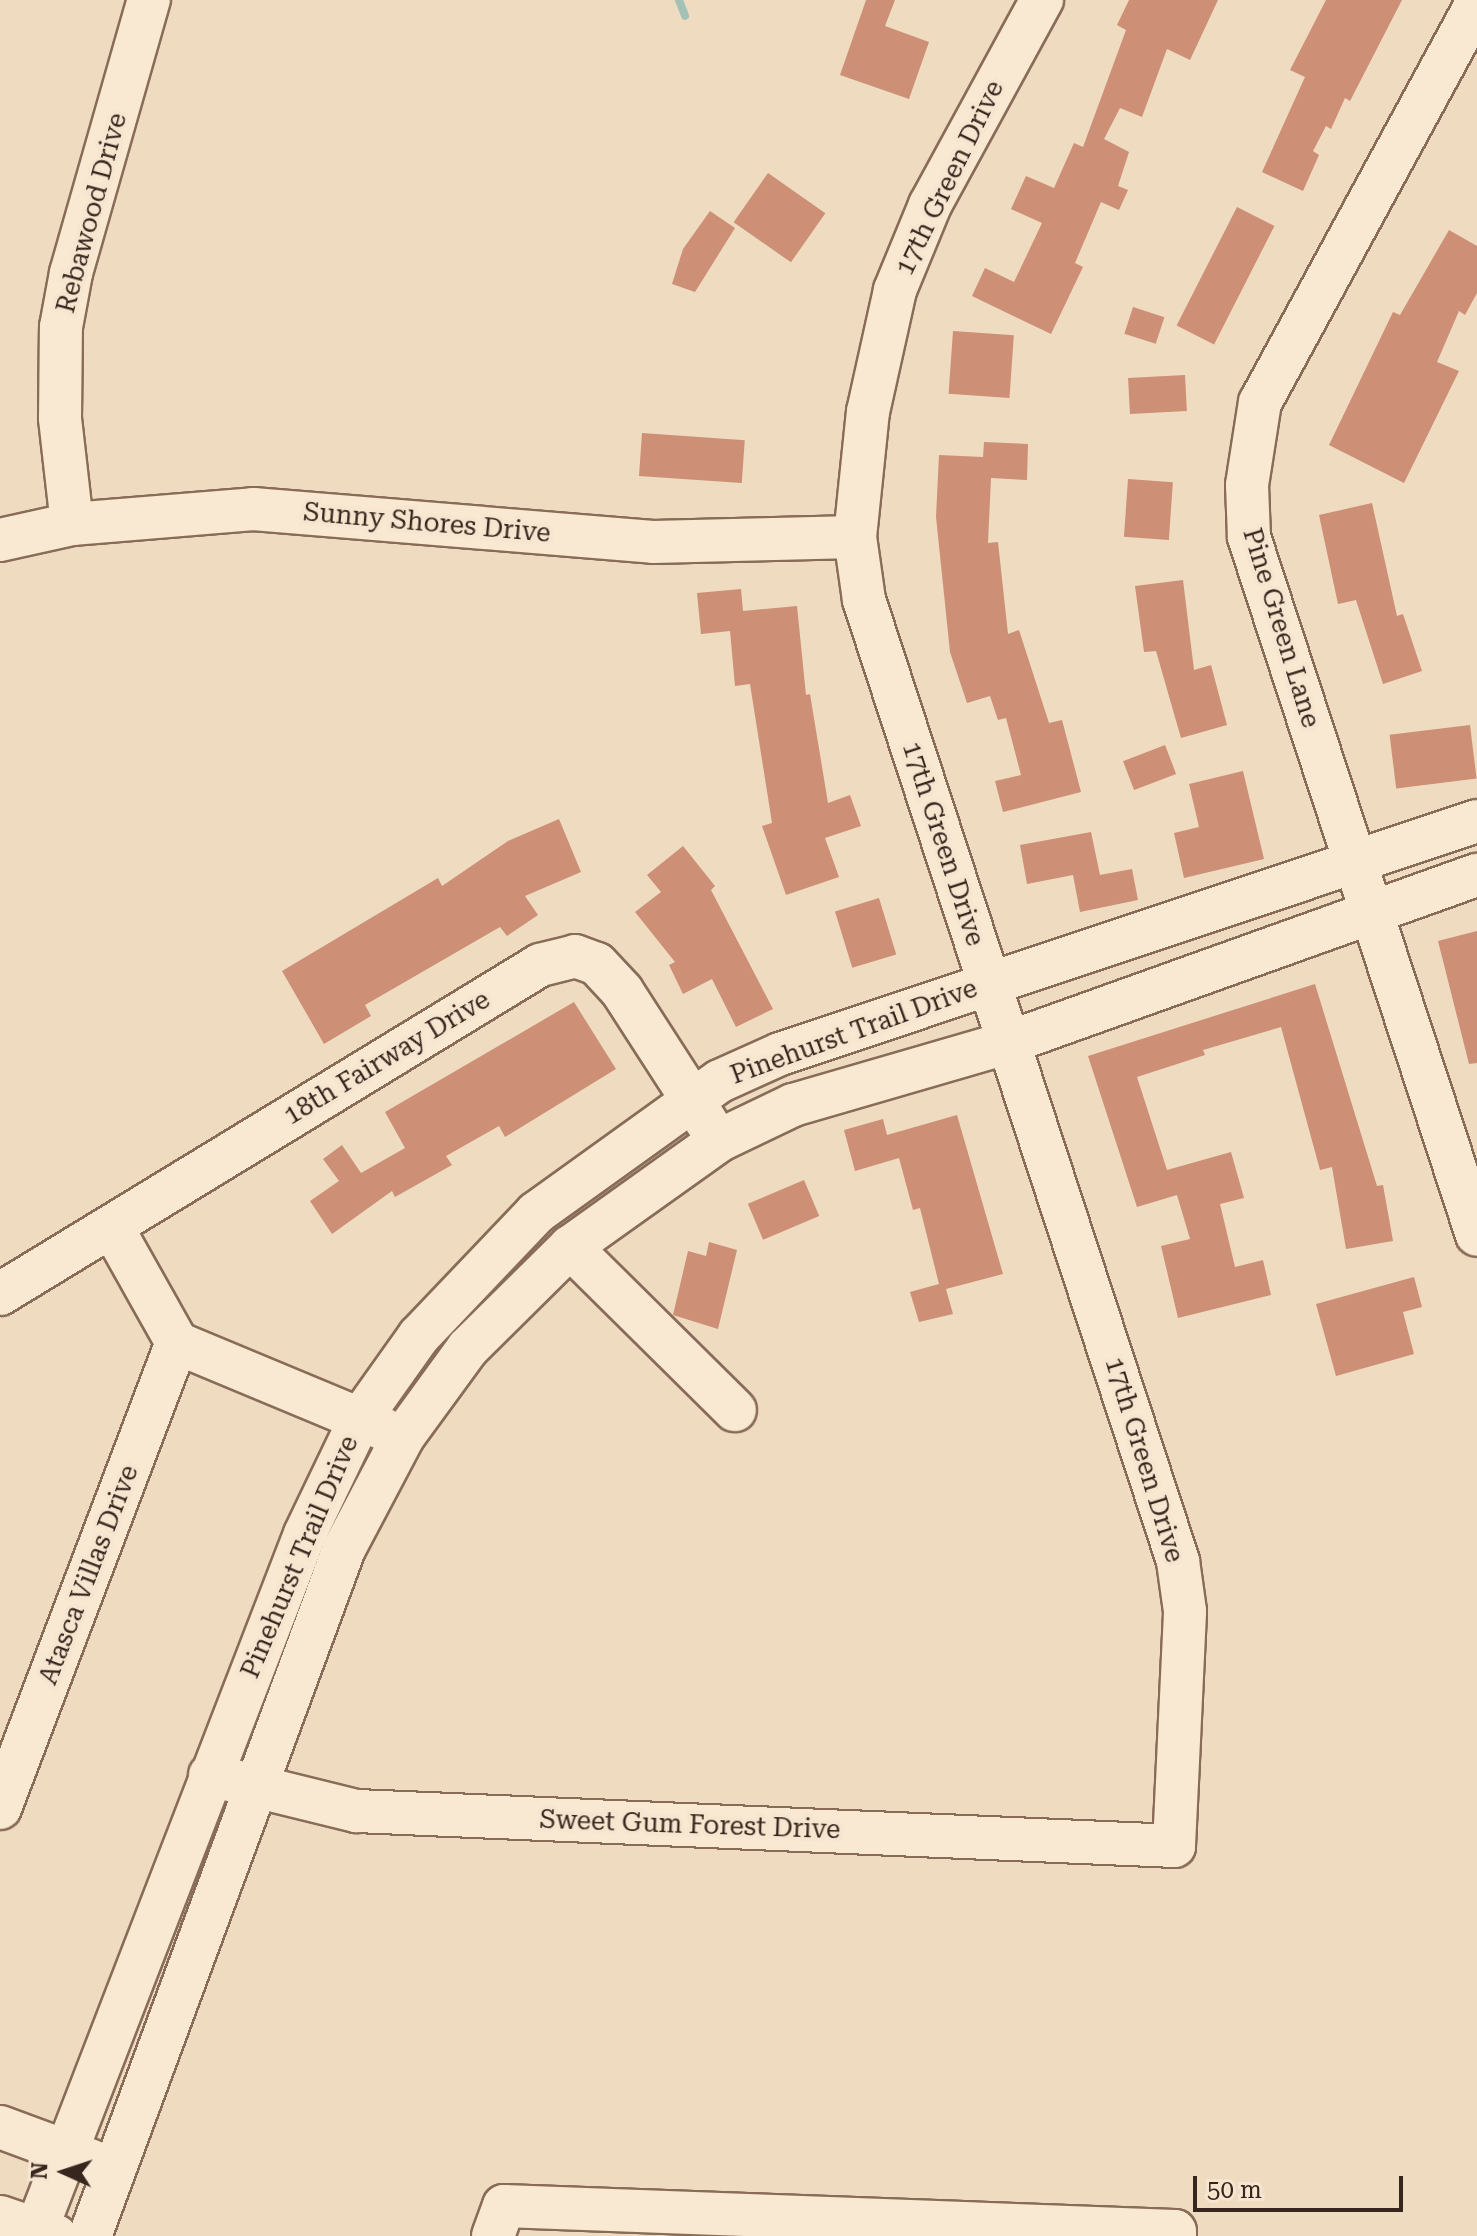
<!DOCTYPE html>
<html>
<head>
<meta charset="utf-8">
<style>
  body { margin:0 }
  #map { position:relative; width:1477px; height:2236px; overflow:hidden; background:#eedbc0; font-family:"Roboto Serif",serif }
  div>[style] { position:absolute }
  .stream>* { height:8px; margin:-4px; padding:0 4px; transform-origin:4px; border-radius:4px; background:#a3c1b4 }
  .building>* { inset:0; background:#cd8f75; transform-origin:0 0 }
  .roads { filter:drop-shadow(2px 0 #886c58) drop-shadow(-2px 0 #886c58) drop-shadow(0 2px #886c58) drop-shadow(0 -2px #886c58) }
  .minor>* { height:42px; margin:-21px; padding:0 21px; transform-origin:21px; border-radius:21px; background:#f9e9d3 }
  span { translate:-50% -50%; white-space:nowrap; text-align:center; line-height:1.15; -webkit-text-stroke:8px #f6e6d0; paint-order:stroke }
  .street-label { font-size:26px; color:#37261d }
  .north { position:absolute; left:24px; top:2132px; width:80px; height:80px; -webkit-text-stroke:6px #f6e6d0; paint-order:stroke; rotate:273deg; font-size:22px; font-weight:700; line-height:32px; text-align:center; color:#37261d }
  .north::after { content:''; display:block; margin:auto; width:28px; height:36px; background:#37261d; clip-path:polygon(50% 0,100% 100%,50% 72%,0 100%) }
  .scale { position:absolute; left:1193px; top:2176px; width:210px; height:36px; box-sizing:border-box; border:4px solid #37261d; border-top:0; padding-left:10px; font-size:24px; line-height:28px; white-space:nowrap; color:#37261d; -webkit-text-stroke:6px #f6e6d0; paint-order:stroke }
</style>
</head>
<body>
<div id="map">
  <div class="stream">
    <div style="left:679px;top:0;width:17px;rotate:69deg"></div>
  </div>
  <div class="building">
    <div style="clip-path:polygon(866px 0,895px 0,885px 26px,929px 42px,909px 99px,840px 75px)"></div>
    <div style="clip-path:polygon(1129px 0,1218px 0,1190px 60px,1167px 49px,1142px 117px,1120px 108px,1104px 139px,1129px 152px,1118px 186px,1128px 190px,1119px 210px,1101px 202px,1075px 263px,1083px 267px,1051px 334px,972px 296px,985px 268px,1014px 282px,1042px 223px,1011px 209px,1026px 176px,1054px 188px,1074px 143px,1083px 147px,1126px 30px,1117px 25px)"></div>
    <div style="clip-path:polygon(1326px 0,1402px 0,1350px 101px,1345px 98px,1331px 129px,1326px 126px,1313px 151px,1319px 155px,1303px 191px,1262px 172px,1305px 77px,1290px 70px)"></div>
    <div style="left:768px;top:173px;width:70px;height:60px;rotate:35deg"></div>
    <div style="left:1237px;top:207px;width:42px;height:133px;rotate:27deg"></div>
    <div style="clip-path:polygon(710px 211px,735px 228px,695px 292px,672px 284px,683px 249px)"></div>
    <div style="clip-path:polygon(1449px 230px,1477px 246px,1477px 293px,1465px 315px,1459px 311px,1437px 362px,1459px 371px,1404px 483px,1329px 445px,1393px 312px,1400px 315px)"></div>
    <div style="left:1133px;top:307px;width:33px;height:28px;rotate:18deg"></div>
    <div style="left:953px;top:331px;width:61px;height:63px;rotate:4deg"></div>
    <div style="left:1185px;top:375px;width:36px;height:57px;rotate:87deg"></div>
    <div style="left:642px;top:433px;width:103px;height:43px;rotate:4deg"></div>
    <div style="clip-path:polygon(984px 442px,1028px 444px,1027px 480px,991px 478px,988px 543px,998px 542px,1008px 634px,1019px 630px,1049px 723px,1062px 720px,1081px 792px,1003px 812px,995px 781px,1021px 775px,1006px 718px,998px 720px,990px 696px,967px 703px,950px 652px,936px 517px,939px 455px,983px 457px)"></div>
    <div style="left:1128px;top:479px;width:45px;height:58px;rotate:4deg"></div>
    <div style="clip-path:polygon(1372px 503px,1397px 616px,1403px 614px,1422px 671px,1383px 684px,1356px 600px,1338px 604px,1319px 515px)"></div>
    <div style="clip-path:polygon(1183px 580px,1194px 670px,1211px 665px,1227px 725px,1181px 738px,1156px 651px,1144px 652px,1135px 586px)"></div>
    <div style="clip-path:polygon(741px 589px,743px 611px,797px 606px,806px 695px,810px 694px,828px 803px,850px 795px,861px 826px,825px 838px,839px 877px,786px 895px,762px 826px,772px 823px,750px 684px,735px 686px,730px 631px,701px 634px,697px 593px)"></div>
    <div style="left:1470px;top:725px;width:54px;height:81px;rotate:83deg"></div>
    <div style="left:1165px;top:745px;width:31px;height:45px;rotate:69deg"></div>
    <div style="clip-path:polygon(1243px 771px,1264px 859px,1184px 878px,1174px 833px,1199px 827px,1189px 784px)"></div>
    <div style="clip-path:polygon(559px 819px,581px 872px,525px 896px,538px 915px,507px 936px,500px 927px,365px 1005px,371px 1016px,324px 1044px,282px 971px,438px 878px,442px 886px,508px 841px)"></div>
    <div style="clip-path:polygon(1091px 832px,1100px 875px,1132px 869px,1138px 900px,1080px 912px,1073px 875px,1027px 884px,1020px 845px)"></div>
    <div style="clip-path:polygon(683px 846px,715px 886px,711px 890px,773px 1009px,736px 1027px,712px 979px,683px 994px,669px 965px,675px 962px,635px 912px,661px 892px,647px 875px)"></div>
    <div style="left:879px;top:898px;width:59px;height:46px;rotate:73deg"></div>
    <div style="clip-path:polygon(1477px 931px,1477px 1063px,1469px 1064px,1438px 941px)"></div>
    <div style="clip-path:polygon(1315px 984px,1377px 1186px,1383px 1185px,1393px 1241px,1346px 1249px,1332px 1167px,1320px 1170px,1281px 1027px,1203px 1050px,1205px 1055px,1137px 1077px,1167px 1170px,1231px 1152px,1244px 1198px,1220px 1204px,1235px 1267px,1263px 1260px,1271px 1295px,1178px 1318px,1161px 1246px,1190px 1239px,1177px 1195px,1137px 1207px,1088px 1056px)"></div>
    <div style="clip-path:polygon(574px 1002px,616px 1069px,505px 1137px,499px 1126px,446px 1156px,452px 1165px,395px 1197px,392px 1191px,332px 1234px,310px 1201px,339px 1181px,323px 1159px,342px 1145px,361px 1173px,405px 1148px,385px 1112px)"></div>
    <div style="clip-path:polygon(957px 1115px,1003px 1274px,946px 1289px,953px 1314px,919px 1322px,910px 1292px,939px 1284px,920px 1208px,913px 1210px,899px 1158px,855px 1171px,844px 1130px,883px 1119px,887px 1135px)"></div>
    <div style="left:804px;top:1180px;width:39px;height:61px;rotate:67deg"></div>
    <div style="clip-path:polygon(709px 1242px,737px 1250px,718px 1329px,673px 1315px,688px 1251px,706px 1256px)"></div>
    <div style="clip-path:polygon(1414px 1277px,1422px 1307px,1403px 1312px,1414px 1354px,1336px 1376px,1316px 1304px)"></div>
  </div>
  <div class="roads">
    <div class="minor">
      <div style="left:1477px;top:3px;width:454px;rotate:118.5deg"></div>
      <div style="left:1260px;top:402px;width:84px;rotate:98.9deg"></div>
      <div style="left:1247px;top:485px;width:52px;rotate:87.8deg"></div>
      <div style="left:1249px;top:537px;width:734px;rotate:71.91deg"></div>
      <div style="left:72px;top:524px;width:107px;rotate:-96.5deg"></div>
      <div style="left:60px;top:418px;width:91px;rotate:-89.4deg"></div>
      <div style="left:61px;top:327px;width:55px;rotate:-79.5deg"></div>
      <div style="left:71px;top:273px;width:284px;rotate:-74.1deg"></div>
      <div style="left:0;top:540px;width:74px;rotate:-12.5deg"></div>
      <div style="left:72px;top:524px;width:182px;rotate:-4.7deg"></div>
      <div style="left:253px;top:509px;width:401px;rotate:4.7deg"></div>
      <div style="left:653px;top:542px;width:202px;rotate:-1.4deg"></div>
      <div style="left:112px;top:1227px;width:133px;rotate:60.7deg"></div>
      <div style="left:177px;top:1343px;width:224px;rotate:22.6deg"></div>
      <div style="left:570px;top:1247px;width:232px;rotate:44.7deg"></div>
      <div style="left:0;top:1294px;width:632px;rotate:-31.35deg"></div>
      <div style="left:540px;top:965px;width:36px;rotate:-14deg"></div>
      <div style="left:575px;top:956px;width:23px;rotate:20deg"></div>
      <div style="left:597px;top:964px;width:37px;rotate:47deg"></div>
      <div style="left:622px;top:991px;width:157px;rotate:57.2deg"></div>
      <div style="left:210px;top:1775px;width:151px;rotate:13.8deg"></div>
      <div style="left:357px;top:1811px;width:818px;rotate:2.45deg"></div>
      <div style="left:1174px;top:1846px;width:235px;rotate:-87.3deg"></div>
      <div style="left:1185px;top:1611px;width:50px;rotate:-98deg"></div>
      <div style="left:1178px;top:1561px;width:1011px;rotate:-108.09deg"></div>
      <div style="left:864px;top:600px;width:64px;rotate:-98.1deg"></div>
      <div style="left:855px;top:537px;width:126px;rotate:-84.1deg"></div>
      <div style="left:868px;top:412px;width:125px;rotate:-77.5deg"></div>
      <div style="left:895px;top:290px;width:92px;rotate:-67.6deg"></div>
      <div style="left:930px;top:205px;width:234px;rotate:-61.4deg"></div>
      <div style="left:0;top:1808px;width:498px;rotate:-69.2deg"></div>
      <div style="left:0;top:2127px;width:98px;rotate:20.3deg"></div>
      <div style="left:0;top:2217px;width:59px;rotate:18.7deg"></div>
      <div style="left:34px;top:2236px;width:752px;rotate:-68.89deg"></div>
      <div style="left:305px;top:1534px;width:127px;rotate:-64.4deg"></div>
      <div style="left:360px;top:1419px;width:102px;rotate:-54.6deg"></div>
      <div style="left:419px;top:1336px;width:170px;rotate:-46.4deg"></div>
      <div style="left:536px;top:1213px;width:226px;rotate:-35.7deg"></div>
      <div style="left:720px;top:1081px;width:66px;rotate:-24.2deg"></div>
      <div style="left:780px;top:1054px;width:735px;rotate:-18.48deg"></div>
      <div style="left:90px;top:2236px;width:732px;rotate:-69.71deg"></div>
      <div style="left:344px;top:1549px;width:127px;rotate:-62.2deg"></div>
      <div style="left:403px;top:1437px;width:110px;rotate:-53.9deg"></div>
      <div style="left:468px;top:1348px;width:144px;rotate:-44.7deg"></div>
      <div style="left:570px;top:1247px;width:184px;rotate:-35.5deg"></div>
      <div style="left:720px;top:1140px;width:81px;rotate:-25.6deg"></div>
      <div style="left:793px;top:1105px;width:226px;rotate:-16.2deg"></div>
      <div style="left:1010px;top:1042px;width:496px;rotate:-19.7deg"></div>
      <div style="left:493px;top:2236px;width:32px;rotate:-70deg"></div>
      <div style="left:504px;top:2206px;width:671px;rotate:2.13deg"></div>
      <div style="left:1175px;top:2231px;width:5px;rotate:90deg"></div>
    </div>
  </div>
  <div class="street-label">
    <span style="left:950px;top:178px;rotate:-64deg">17th Green Drive</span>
    <span style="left:92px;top:213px;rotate:-75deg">Rebawood Drive</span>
    <span style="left:427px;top:523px;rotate:5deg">Sunny Shores Drive</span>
    <span style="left:1281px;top:628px;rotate:73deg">Pine Green Lane</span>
    <span style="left:943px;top:844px;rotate:72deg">17th Green Drive</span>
    <span style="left:854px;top:1032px;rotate:-20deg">Pinehurst Trail Drive</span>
    <span style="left:387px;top:1058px;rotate:-31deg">18th Fairway Drive</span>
    <span style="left:1144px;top:1460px;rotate:73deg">17th Green Drive</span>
    <span style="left:300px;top:1557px;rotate:-67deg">Pinehurst Trail Drive</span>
    <span style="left:89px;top:1575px;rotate:-69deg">Atasca Villas Drive</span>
    <span style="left:690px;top:1825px;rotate:2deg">Sweet Gum Forest Drive</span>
  </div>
  <div class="north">N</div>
  <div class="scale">50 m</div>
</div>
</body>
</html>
